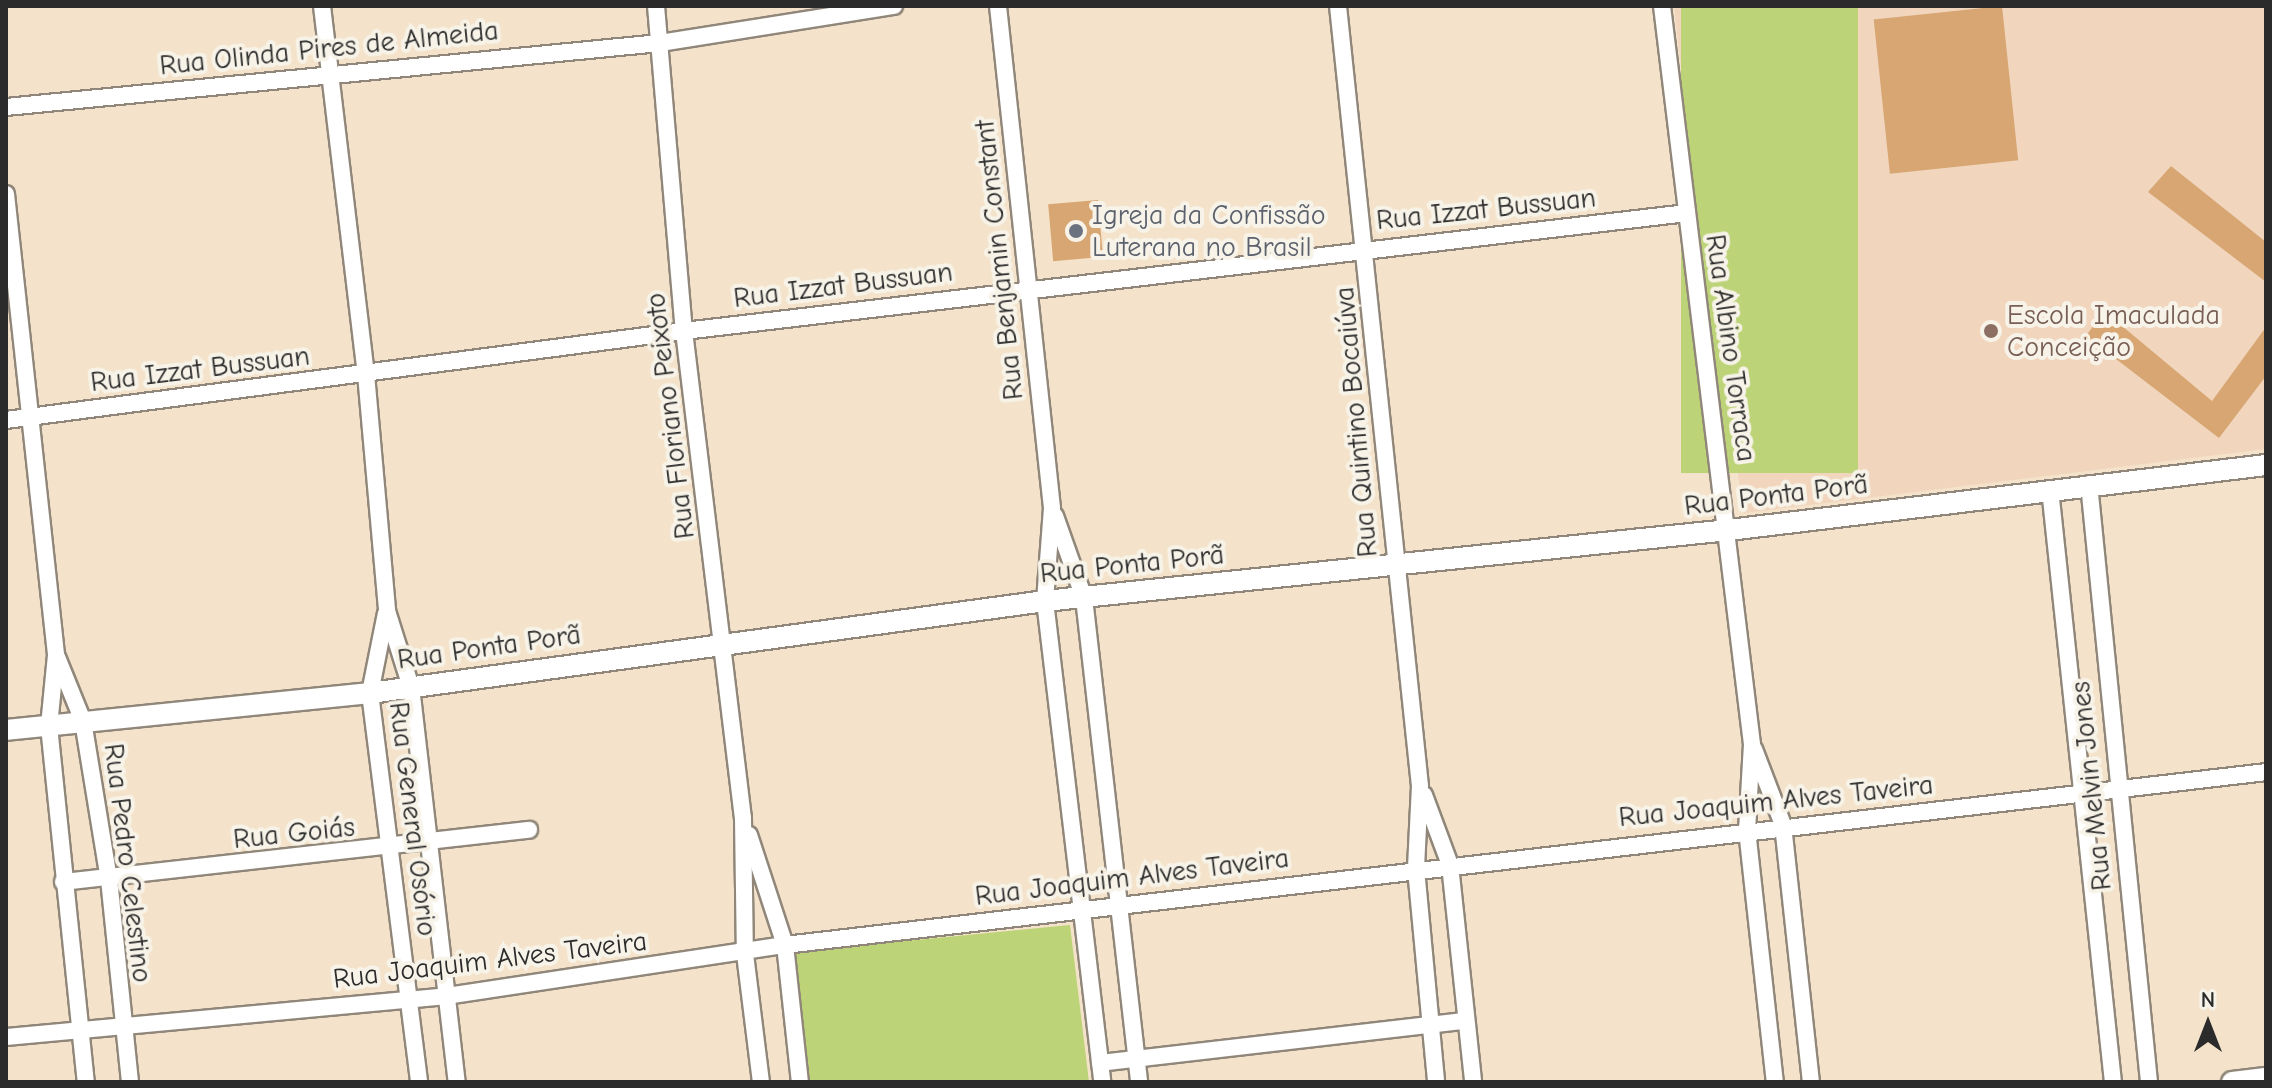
<!DOCTYPE html>
<html>
<head>
<meta charset="utf-8">
<style>
  body { margin:0 }
  #map { position:relative; width:2272px; height:1088px; overflow:hidden; background:#f4e3ca; font-family:"Comic Neue",sans-serif }
  div>[style] { position:absolute }
  .built>* { inset:0; background:#f1d5bd }
  .green>* { inset:0; background:#bcd377; transform-origin:0 0 }
  .building>* { inset:0; background:#d7a673; transform-origin:0 0 }
  .roads { filter:drop-shadow(2px 0 #90877a) drop-shadow(-2px 0 #90877a) drop-shadow(0 2px #90877a) drop-shadow(0 -2px #90877a) }
  .minor>* { height:16px; margin:-8px; padding:0 8px; transform-origin:8px; border-radius:8px; background:#fff }
  .tertiary>* { height:20px; margin:-10px; padding:0 10px; transform-origin:10px; border-radius:10px; background:#fff }
  .dots>* { width:22px; height:22px; translate:-50% -50%; box-sizing:border-box; border:4px solid #f7f3e8; border-radius:50% }
  span { translate:-50% -50%; white-space:nowrap; text-align:center; line-height:1.15; -webkit-text-stroke:8px #f7f3e8; paint-order:stroke }
  .street-label { font-size:28px; color:#2b2b2b }
  .worship-label { font-size:28px; color:#5b616d }
  .left { translate:0 -50%; text-align:left }
  .education-label { font-size:28px; color:#785e54 }
  .frame { position:absolute; inset:0; border:8px solid #2b2b2b; pointer-events:none }
  .north { position:absolute; left:2168px; top:984px; width:80px; height:80px; -webkit-text-stroke:6px #f7f3e8; paint-order:stroke; rotate:0deg; font-size:22px; font-weight:700; line-height:32px; text-align:center; color:#2b2b2b }
  .north::after { content:''; display:block; margin:auto; width:28px; height:36px; background:#2b2b2b; clip-path:polygon(50% 0,100% 100%,50% 72%,0 100%) }
</style>
</head>
<body>
<div id="map">
  <div class="built">
    <div style="clip-path:polygon(1674px 6px,2266px 6px,2266px 449px,1744px 513px,1698px 212px)"></div>
  </div>
  <div class="green">
    <div style="left:1681px;top:6px;width:177px;height:467px"></div>
    <div style="clip-path:polygon(1070px 925px,1089px 1082px,806px 1082px,794px 952px)"></div>
  </div>
  <div class="building">
    <div style="left:2002px;top:6px;width:155px;height:129px;rotate:84deg"></div>
    <div style="clip-path:polygon(2171px 166px,2266px 242px,2266px 282px,2148px 192px)"></div>
    <div style="left:1098px;top:200px;width:57px;height:50px;rotate:85deg"></div>
    <div style="clip-path:polygon(2104px 311px,2212px 401px,2266px 327px,2266px 376px,2219px 438px,2086px 336px)"></div>
  </div>
  <div class="roads">
    <div class="minor">
      <div style="left:322px;top:6px;width:371px;rotate:83.2deg"></div>
      <div style="left:366px;top:374px;width:238px;rotate:84.9deg"></div>
      <div style="left:387px;top:611px;width:80px;rotate:72.5deg"></div>
      <div style="left:411px;top:687px;width:398px;rotate:83.4deg"></div>
      <div style="left:656px;top:6px;width:326px;rotate:85.1deg"></div>
      <div style="left:684px;top:331px;width:491px;rotate:83.1deg"></div>
      <div style="left:743px;top:818px;width:136px;rotate:89.2deg"></div>
      <div style="left:745px;top:954px;width:129px;rotate:82.9deg"></div>
      <div style="left:998px;top:6px;width:505px;rotate:83.86deg"></div>
      <div style="left:1052px;top:508px;width:93px;rotate:94.3deg"></div>
      <div style="left:1045px;top:601px;width:484px;rotate:83.2deg"></div>
      <div style="left:1338px;top:6px;width:784px;rotate:84deg"></div>
      <div style="left:1420px;top:786px;width:83px;rotate:92.8deg"></div>
      <div style="left:1416px;top:869px;width:214px;rotate:84.6deg"></div>
      <div style="left:1662px;top:6px;width:743px;rotate:83.05deg"></div>
      <div style="left:1752px;top:744px;width:86px;rotate:93.3deg"></div>
      <div style="left:1747px;top:830px;width:254px;rotate:83.7deg"></div>
      <div style="left:6px;top:107px;width:657px;rotate:-5.59deg"></div>
      <div style="left:660px;top:43px;width:237px;rotate:-9deg"></div>
      <div style="left:6px;top:194px;width:464px;rotate:83.8deg"></div>
      <div style="left:56px;top:655px;width:71px;rotate:95.6deg"></div>
      <div style="left:49px;top:726px;width:358px;rotate:84.1deg"></div>
      <div style="left:6px;top:420px;width:684px;rotate:-7.48deg"></div>
      <div style="left:684px;top:331px;width:1010px;rotate:-6.71deg"></div>
      <div style="left:2089px;top:484px;width:601px;rotate:84.27deg"></div>
      <div style="left:2050px;top:489px;width:596px;rotate:83.94deg"></div>
      <div style="left:1055px;top:516px;width:87px;rotate:70.5deg"></div>
      <div style="left:1084px;top:598px;width:487px;rotate:83.5deg"></div>
      <div style="left:386px;top:613px;width:82px;rotate:101.3deg"></div>
      <div style="left:370px;top:693px;width:392px;rotate:82.8deg"></div>
      <div style="left:57px;top:657px;width:69px;rotate:67.9deg"></div>
      <div style="left:83px;top:721px;width:160px;rotate:80.7deg"></div>
      <div style="left:109px;top:879px;width:204px;rotate:84.1deg"></div>
      <div style="left:1754px;top:749px;width:81px;rotate:69.1deg"></div>
      <div style="left:1783px;top:825px;width:259px;rotate:83.8deg"></div>
      <div style="left:1424px;top:795px;width:75px;rotate:69.6deg"></div>
      <div style="left:1450px;top:865px;width:218px;rotate:83.9deg"></div>
      <div style="left:749px;top:835px;width:116px;rotate:71.9deg"></div>
      <div style="left:785px;top:945px;width:138px;rotate:83.8deg"></div>
      <div style="left:63px;top:882px;width:469px;rotate:-6.4deg"></div>
      <div style="left:6px;top:1037px;width:443px;rotate:-5.3deg"></div>
      <div style="left:447px;top:996px;width:342px;rotate:-8.6deg"></div>
      <div style="left:785px;top:945px;width:1491px;rotate:-6.66deg"></div>
      <div style="left:1100px;top:1063px;width:367px;rotate:-6.6deg"></div>
    </div>
    <div class="tertiary">
      <div style="left:6px;top:730px;width:366px;rotate:-5.8deg"></div>
      <div style="left:370px;top:693px;width:681px;rotate:-7.76deg"></div>
      <div style="left:1045px;top:601px;width:688px;rotate:-5.93deg"></div>
      <div style="left:1729px;top:530px;width:541px;rotate:-6.9deg"></div>
      <div style="left:2232px;top:1082px;width:34px;rotate:-7deg"></div>
    </div>
  </div>
  <div class="dots">
    <div style="left:1076px;top:231px;background:#6b7280"></div>
    <div style="left:1991px;top:331px;background:#8d6e63"></div>
  </div>
  <div class="street-label">
    <span style="left:329px;top:48px;rotate:-6deg">Rua Olinda Pires de Almeida</span>
    <span style="left:1486px;top:209px;rotate:-6deg">Rua Izzat Bussuan</span>
    <span style="left:999px;top:260px;rotate:-96deg">Rua Benjamin Constant</span>
    <span style="left:843px;top:285px;rotate:-7deg">Rua Izzat Bussuan</span>
    <span style="left:1731px;top:348px;rotate:82deg">Rua Albino Torraca</span>
    <span style="left:200px;top:369px;rotate:-7deg">Rua Izzat Bussuan</span>
    <span style="left:670px;top:416px;rotate:-97deg">Rua Floriano Peixoto</span>
    <span style="left:1356px;top:422px;rotate:-95deg">Rua Quintino Bocaiúva</span>
    <span style="left:1776px;top:495px;rotate:-7deg">Rua Ponta Porã</span>
    <span style="left:1132px;top:564px;rotate:-6deg">Rua Ponta Porã</span>
    <span style="left:489px;top:647px;rotate:-8deg">Rua Ponta Porã</span>
    <span style="left:2091px;top:786px;rotate:-96deg">Rua Melvin Jones</span>
    <span style="left:1776px;top:801px;rotate:-6deg">Rua Joaquim Alves Taveira</span>
    <span style="left:413px;top:819px;rotate:83deg">Rua General Osório</span>
    <span style="left:294px;top:833px;rotate:-6deg">Rua Goiás</span>
    <span style="left:128px;top:863px;rotate:83deg">Rua Pedro Celestino</span>
    <span style="left:1132px;top:877px;rotate:-7deg">Rua Joaquim Alves Taveira</span>
    <span style="left:490px;top:960px;rotate:-7deg">Rua Joaquim Alves Taveira</span>
  </div>
  <div class="worship-label">
    <span class="left" style="left:1092px;top:231px">Igreja da Confissão<br>Luterana no Brasil</span>
  </div>
  <div class="education-label">
    <span class="left" style="left:2007px;top:331px">Escola Imaculada<br>Conceição</span>
  </div>
  <div class="frame"></div>
  <div class="north">N</div>
</div>
</body>
</html>
